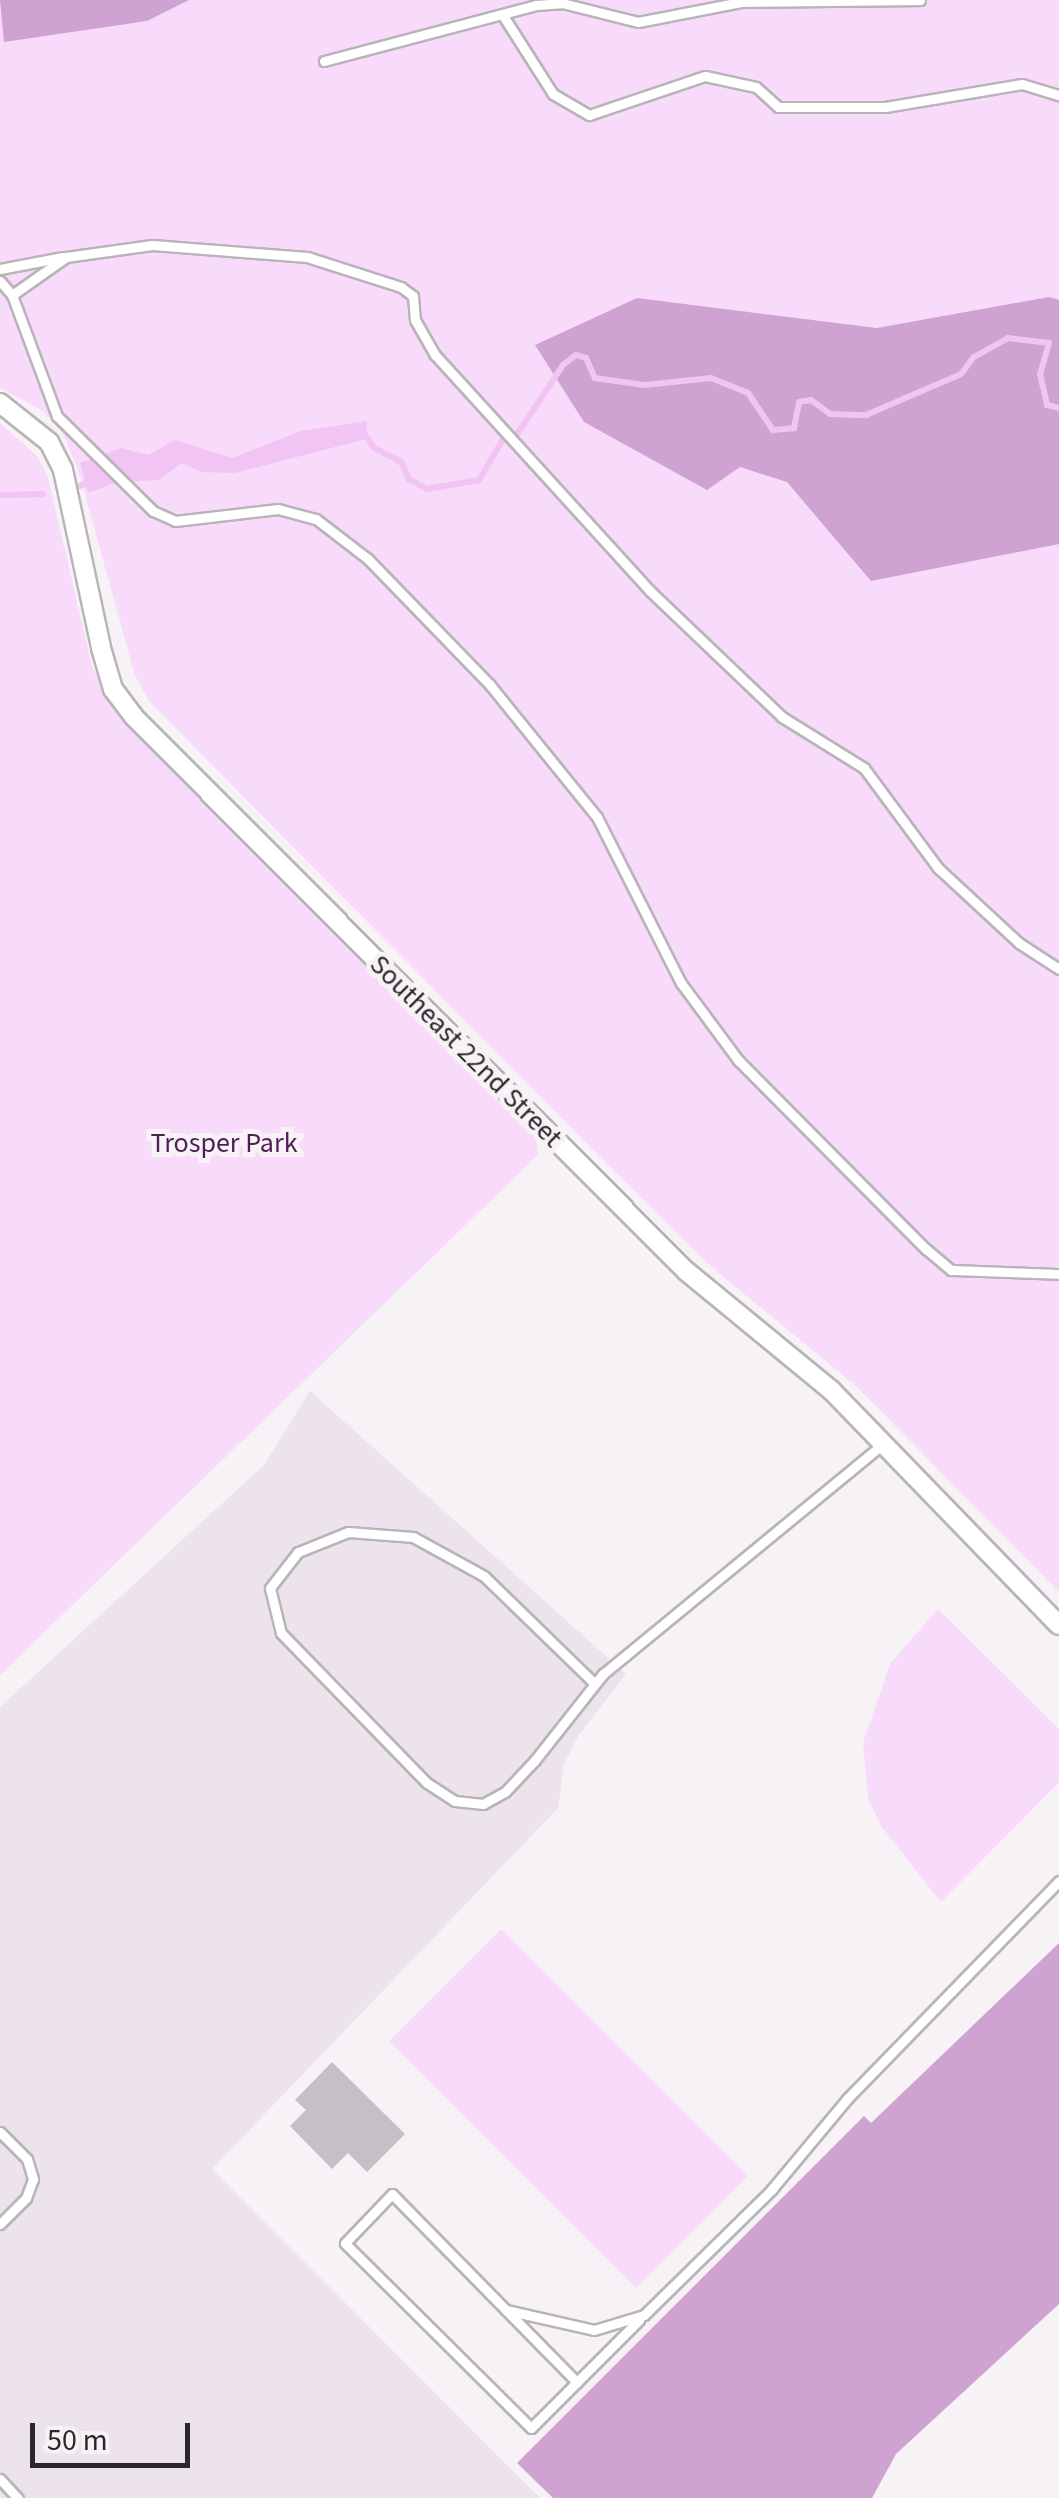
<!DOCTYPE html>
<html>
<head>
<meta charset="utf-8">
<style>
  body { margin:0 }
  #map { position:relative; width:1059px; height:2498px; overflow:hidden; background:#f6f2f6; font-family:"Source Sans 3",sans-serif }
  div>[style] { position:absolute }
  .built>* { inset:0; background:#ede3ed }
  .green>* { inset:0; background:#f8dafb; transform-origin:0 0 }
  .forest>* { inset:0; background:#cea2d1 }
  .water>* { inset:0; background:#f1c4f4 }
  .stream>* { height:6px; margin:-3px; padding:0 3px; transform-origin:3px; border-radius:3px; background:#f1c4f4 }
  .building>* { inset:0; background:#c5c0c5 }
  .roads { filter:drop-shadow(2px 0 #b8b4b8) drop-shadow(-2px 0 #b8b4b8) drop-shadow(0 2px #b8b4b8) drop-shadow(0 -2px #b8b4b8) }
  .lane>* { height:9px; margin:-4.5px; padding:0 4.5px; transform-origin:4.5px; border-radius:4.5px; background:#fff }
  .street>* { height:18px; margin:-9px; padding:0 9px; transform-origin:9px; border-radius:9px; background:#fff }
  span { translate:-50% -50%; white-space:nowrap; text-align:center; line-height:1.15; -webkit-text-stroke:10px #f6f2f6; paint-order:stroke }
  .street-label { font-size:28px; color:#2a282a }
  .park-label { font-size:28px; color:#511d56 }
  .scale { position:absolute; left:30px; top:2423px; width:160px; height:45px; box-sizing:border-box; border:5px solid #2a282a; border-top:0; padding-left:12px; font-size:30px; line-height:35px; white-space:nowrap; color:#2a282a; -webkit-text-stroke:8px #f6f2f6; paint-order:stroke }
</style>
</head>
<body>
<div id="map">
  <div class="built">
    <div style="clip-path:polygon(310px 1391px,626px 1674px,578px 1736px,564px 1764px,558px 1808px,212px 2169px,540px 2498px,0 2498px,0 1707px,264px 1465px)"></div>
  </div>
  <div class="green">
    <div style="clip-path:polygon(0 0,1059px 0,1059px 1592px,856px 1386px,714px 1269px,602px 1159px,149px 701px,135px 676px,78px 469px,62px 432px,43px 411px,0 388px)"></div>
    <div style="clip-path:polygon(0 423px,38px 457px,48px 478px,92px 666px,110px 705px,536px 1138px,538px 1155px,0 1675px)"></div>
    <div style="clip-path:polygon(938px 1609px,1059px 1729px,1059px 1782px,941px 1902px,881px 1826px,868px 1798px,863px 1743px,890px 1664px)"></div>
    <div style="left:501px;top:1929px;width:349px;height:158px;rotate:45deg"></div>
  </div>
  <div class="forest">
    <div style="clip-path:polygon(0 0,189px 0,147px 21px,4px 42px)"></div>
    <div style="clip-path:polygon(1049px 297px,1059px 300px,1059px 544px,871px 581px,787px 482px,740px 467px,707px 490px,584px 422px,535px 345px,637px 298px,877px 328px)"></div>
    <div style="clip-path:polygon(1059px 1943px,1059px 2304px,896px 2454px,872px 2498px,553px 2498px,517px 2463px,864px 2116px,871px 2123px)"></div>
  </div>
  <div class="water">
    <div style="clip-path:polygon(367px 421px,366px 439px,235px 473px,201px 472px,182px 463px,159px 480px,117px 482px,88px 493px,80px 463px,121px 448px,148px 455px,175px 440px,232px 458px,301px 431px)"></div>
  </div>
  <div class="stream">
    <div style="left:363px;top:431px;width:19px;rotate:58deg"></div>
    <div style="left:373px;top:447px;width:32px;rotate:28deg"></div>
    <div style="left:401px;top:462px;width:19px;rotate:65deg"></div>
    <div style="left:409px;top:479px;width:21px;rotate:29deg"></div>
    <div style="left:427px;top:489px;width:53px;rotate:-9.8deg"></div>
    <div style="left:479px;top:480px;width:45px;rotate:-59.5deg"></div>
    <div style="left:502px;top:441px;width:18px;rotate:-27deg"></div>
    <div style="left:518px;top:433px;width:82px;rotate:-56.5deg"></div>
    <div style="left:563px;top:365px;width:16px;rotate:-38deg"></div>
    <div style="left:576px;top:355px;width:10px;rotate:17deg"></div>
    <div style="left:586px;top:358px;width:22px;rotate:66deg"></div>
    <div style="left:595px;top:378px;width:50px;rotate:8deg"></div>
    <div style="left:645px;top:385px;width:66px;rotate:-6.1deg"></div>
    <div style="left:711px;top:378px;width:40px;rotate:22deg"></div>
    <div style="left:748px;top:393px;width:45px;rotate:56deg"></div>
    <div style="left:773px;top:430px;width:21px;rotate:-5deg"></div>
    <div style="left:794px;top:428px;width:26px;rotate:-79deg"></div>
    <div style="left:799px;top:402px;width:12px;rotate:-9deg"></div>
    <div style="left:811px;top:400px;width:24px;rotate:36deg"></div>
    <div style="left:830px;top:414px;width:36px;rotate:2deg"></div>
    <div style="left:866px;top:415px;width:103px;rotate:-23.3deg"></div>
    <div style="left:961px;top:374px;width:21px;rotate:-53deg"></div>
    <div style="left:974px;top:357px;width:39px;rotate:-29deg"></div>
    <div style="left:1008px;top:338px;width:41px;rotate:7deg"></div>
    <div style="left:1049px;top:343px;width:32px;rotate:106deg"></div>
    <div style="left:1040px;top:374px;width:32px;rotate:77deg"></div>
    <div style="left:1047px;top:405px;width:12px;rotate:14deg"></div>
    <div style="left:80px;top:486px;width:13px;rotate:-27deg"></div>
    <div style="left:0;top:495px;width:43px;rotate:-1.3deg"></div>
  </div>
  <div class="building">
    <div style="clip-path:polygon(332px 2062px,405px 2134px,367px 2172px,348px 2153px,332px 2169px,290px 2126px,306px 2110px,295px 2100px)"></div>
  </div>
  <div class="roads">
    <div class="lane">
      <div style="left:502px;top:14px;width:95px;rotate:57.5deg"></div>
      <div style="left:553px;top:94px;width:42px;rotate:30.3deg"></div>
      <div style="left:589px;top:115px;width:122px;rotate:-18.6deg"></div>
      <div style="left:705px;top:76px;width:52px;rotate:12.2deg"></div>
      <div style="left:756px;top:87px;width:30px;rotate:42deg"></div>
      <div style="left:778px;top:107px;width:107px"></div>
      <div style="left:885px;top:107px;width:139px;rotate:-9.5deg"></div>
      <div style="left:1022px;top:84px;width:39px;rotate:17deg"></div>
      <div style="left:324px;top:61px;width:219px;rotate:-14.8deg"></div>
      <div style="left:536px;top:5px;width:26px;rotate:-4deg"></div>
      <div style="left:562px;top:3px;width:78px;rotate:14deg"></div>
      <div style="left:638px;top:22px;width:105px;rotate:-11deg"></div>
      <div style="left:741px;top:2px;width:179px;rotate:-0.6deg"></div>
      <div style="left:0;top:269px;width:64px;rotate:-10.8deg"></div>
      <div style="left:0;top:281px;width:18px;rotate:49deg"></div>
      <div style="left:1059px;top:969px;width:48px;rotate:-147deg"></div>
      <div style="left:1019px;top:943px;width:110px;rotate:-137.2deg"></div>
      <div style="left:938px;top:868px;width:124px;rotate:-126.5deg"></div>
      <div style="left:864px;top:768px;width:97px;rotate:-148.1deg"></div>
      <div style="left:782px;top:717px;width:182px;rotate:-136.3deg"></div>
      <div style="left:650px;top:591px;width:319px;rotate:-132.3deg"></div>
      <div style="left:435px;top:355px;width:40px;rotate:-119.7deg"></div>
      <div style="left:415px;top:320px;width:24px;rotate:-95deg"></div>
      <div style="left:413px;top:296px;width:15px;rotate:-143deg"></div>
      <div style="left:401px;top:287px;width:99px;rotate:-162.3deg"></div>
      <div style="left:307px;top:257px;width:155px;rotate:-175.6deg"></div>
      <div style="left:152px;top:245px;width:87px;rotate:172.1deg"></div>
      <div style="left:66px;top:257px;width:66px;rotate:144.9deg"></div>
      <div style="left:12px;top:295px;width:129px;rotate:69.6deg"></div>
      <div style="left:57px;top:416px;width:135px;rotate:44.7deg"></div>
      <div style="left:153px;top:511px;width:24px;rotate:24deg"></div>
      <div style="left:175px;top:521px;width:104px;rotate:-6.6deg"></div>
      <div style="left:278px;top:509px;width:39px;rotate:15deg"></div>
      <div style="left:316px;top:519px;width:66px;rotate:37.6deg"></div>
      <div style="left:368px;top:559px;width:175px;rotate:45.9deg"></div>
      <div style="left:490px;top:685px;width:170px;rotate:51deg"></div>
      <div style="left:597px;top:817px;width:186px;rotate:63.2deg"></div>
      <div style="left:681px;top:983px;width:96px;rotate:53.5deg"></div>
      <div style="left:738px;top:1060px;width:267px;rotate:45.2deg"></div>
      <div style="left:926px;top:1249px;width:33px;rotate:40deg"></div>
      <div style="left:951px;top:1270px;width:108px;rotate:2.1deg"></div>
      <div style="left:594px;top:1683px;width:153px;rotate:-135.8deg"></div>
      <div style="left:484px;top:1576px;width:81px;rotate:-151.2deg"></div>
      <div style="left:413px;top:1537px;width:65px;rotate:-175.6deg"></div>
      <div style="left:348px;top:1532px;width:54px;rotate:158.2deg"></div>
      <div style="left:298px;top:1552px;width:46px;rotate:127.9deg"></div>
      <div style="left:270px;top:1588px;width:46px;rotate:76.3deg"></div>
      <div style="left:281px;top:1633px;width:209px;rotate:45.8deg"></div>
      <div style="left:427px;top:1783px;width:33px;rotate:33deg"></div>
      <div style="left:455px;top:1801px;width:28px;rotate:6deg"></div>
      <div style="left:483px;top:1804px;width:25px;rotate:-29deg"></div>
      <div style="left:505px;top:1792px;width:44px;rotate:-46.8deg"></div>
      <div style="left:535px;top:1760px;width:110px;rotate:-51.7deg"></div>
      <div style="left:603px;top:1674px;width:364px;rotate:-39.4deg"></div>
      <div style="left:0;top:2132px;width:38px;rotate:45deg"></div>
      <div style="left:27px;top:2159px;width:21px;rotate:73deg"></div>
      <div style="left:33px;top:2179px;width:20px;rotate:110deg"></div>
      <div style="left:26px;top:2198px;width:37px;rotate:135deg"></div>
      <div style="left:392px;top:2194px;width:264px;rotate:45.5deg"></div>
      <div style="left:577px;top:2382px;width:65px;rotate:135deg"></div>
      <div style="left:531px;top:2428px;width:262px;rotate:-135.2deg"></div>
      <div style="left:345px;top:2243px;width:68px;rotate:-46.2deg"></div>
      <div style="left:506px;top:2310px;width:90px;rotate:12.8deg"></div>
      <div style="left:594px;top:2330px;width:52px;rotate:-16.7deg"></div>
      <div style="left:644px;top:2315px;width:180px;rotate:-44.5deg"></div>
      <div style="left:772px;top:2189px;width:117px;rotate:-50.2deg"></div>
      <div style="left:847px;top:2099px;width:304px;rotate:-45.8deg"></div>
      <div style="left:577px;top:2382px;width:88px;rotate:-45deg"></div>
      <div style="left:0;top:2479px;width:26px;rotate:47deg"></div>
    </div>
    <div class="street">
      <div style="left:0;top:403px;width:63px;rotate:38.5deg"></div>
      <div style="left:49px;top:442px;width:31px;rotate:63deg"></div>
      <div style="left:63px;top:470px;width:182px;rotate:77.9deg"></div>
      <div style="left:101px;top:648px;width:43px;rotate:73.7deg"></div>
      <div style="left:113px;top:689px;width:35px;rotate:53deg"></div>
      <div style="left:134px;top:717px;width:782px;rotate:45.1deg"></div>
      <div style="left:686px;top:1271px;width:188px;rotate:39.4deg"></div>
      <div style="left:831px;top:1390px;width:327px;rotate:45.9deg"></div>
    </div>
  </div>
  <div class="street-label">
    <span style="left:466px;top:1051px;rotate:45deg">Southeast 22nd Street</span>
  </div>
  <div class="park-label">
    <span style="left:224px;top:1143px">Trosper Park</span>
  </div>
  <div class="scale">50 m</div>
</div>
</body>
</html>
